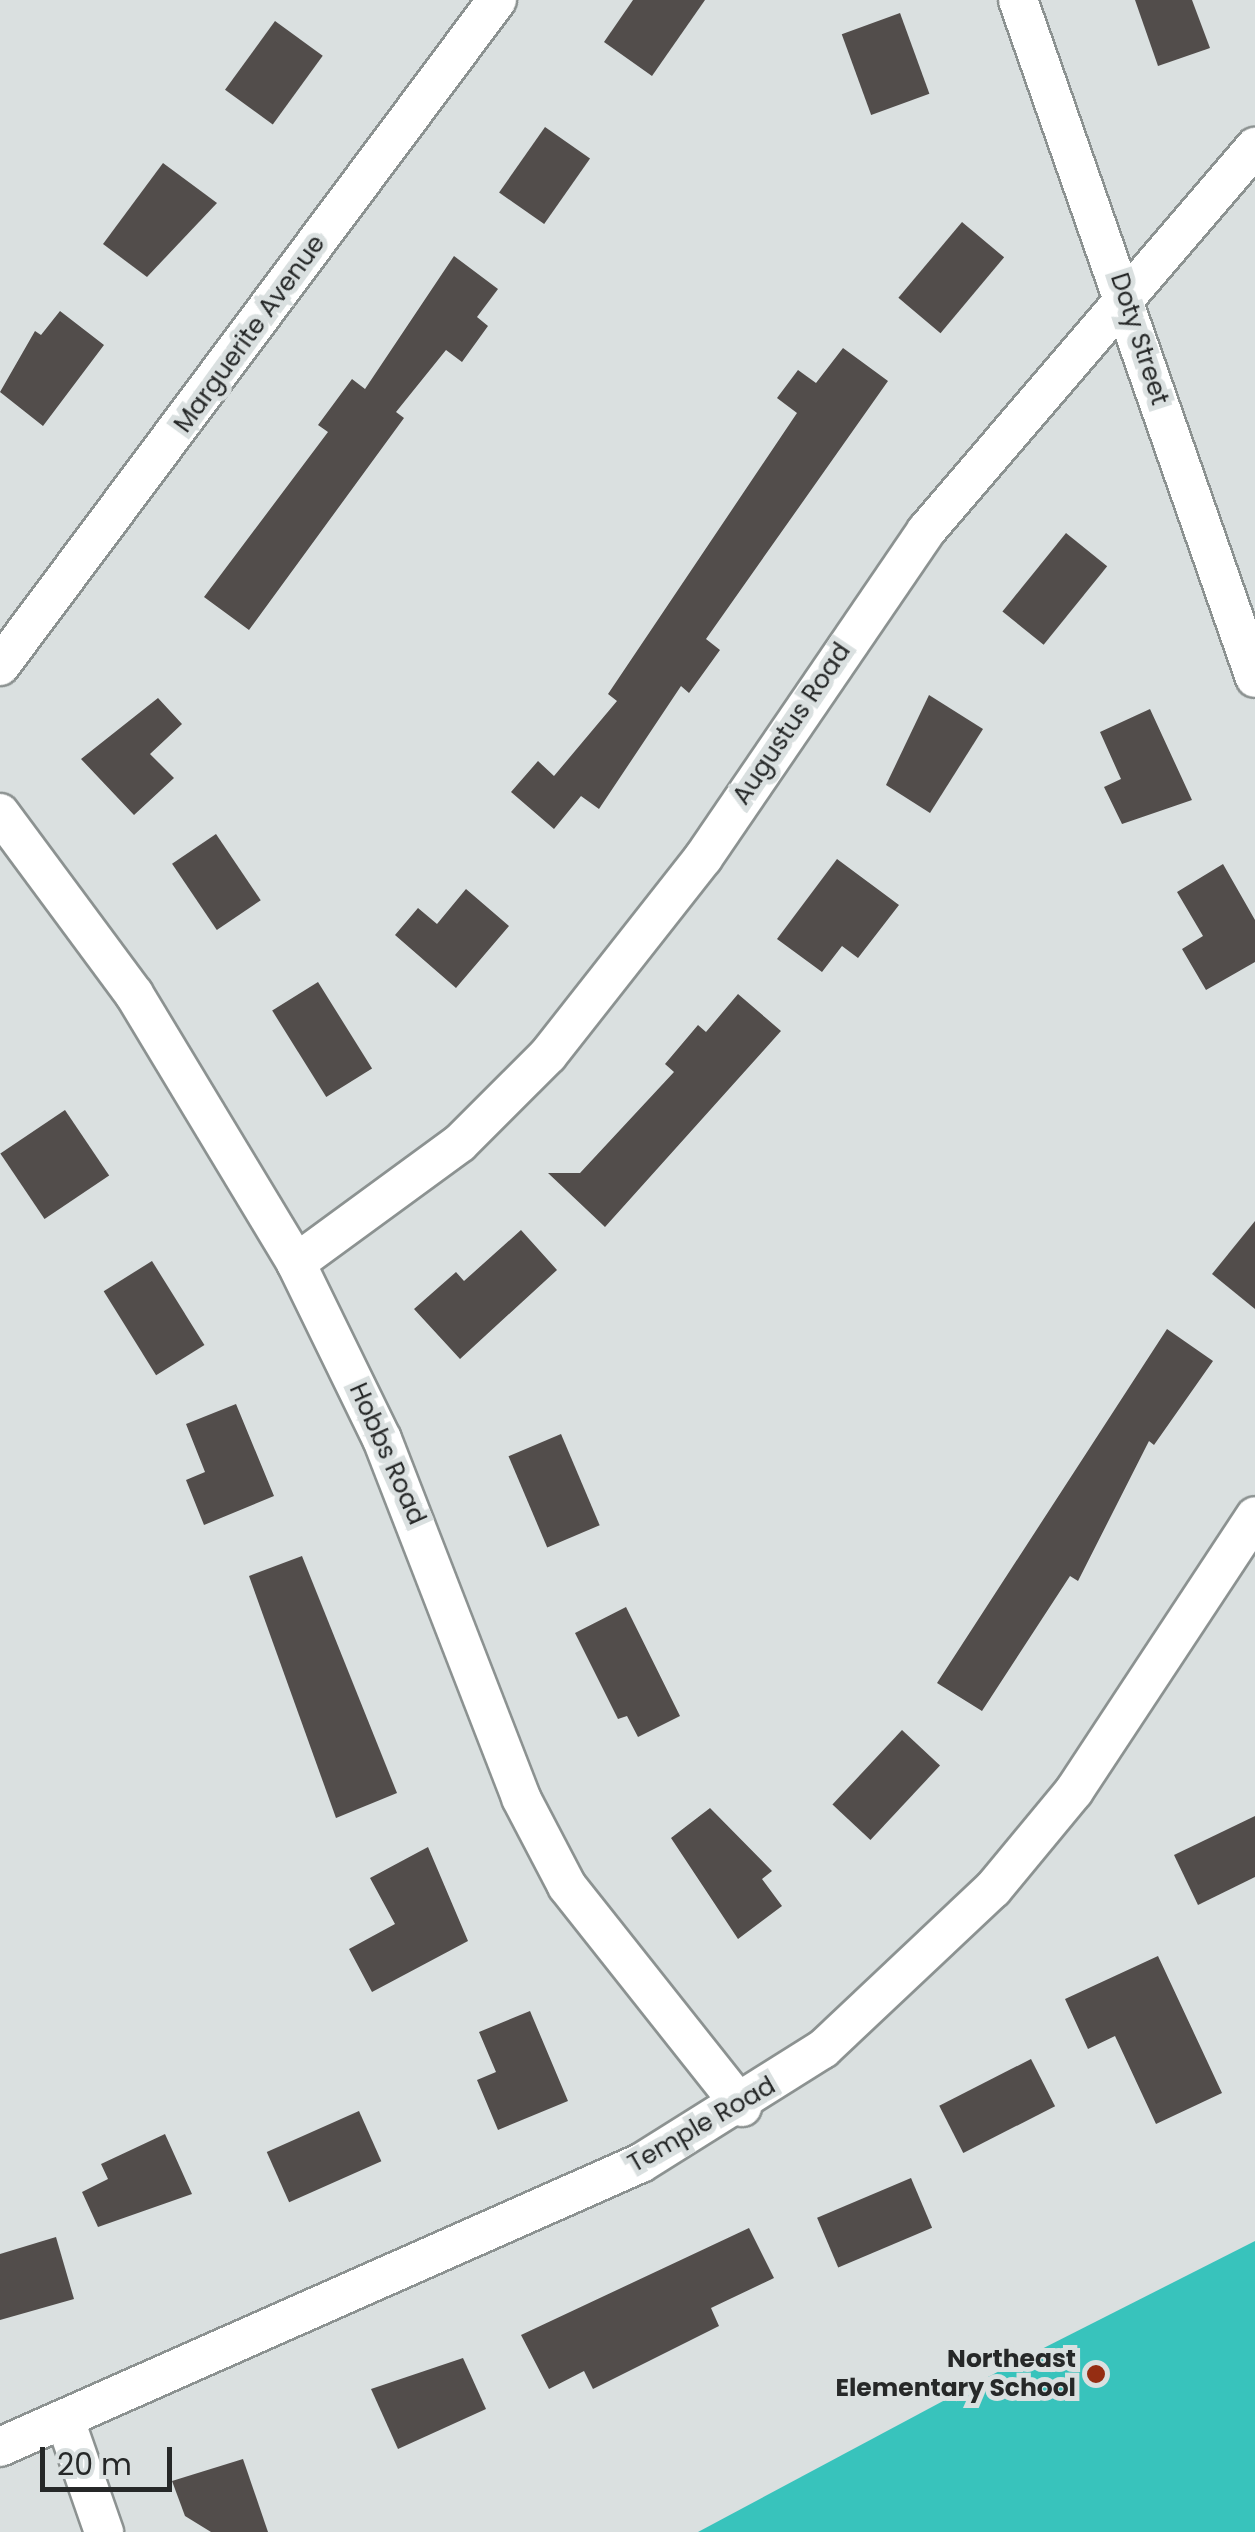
<!DOCTYPE html>
<html>
<head>
<meta charset="utf-8">
<style>
  body { margin:0 }
  #map { position:relative; width:1255px; height:2532px; overflow:hidden; background:#dae0e0; font-family:Poppins,sans-serif }
  div>[style] { position:absolute }
  .green>* { inset:0; background:#38c3bc }
  .building>* { inset:0; background:#524d4b; transform-origin:0 0 }
  .roads { filter:drop-shadow(2px 0 #8c9291) drop-shadow(-2px 0 #8c9291) drop-shadow(0 2px #8c9291) drop-shadow(0 -2px #8c9291) }
  .minor>* { height:38px; margin:-19px; padding:0 19px; transform-origin:19px; border-radius:19px; background:#fff }
  .dots>* { width:28px; height:28px; translate:-50% -50%; box-sizing:border-box; border:5px solid #dae0e0; border-radius:50% }
  span { translate:-50% -50%; white-space:nowrap; text-align:center; line-height:1.15; -webkit-text-stroke:10px #dae0e0; paint-order:stroke }
  .street-label { font-size:25px; color:#262828 }
  .poi-label { font-size:25px; color:#262828; font-weight:700 }
  .right { translate:-100% -50%; text-align:right }
  .scale { position:absolute; left:40px; top:2447px; width:132px; height:45px; box-sizing:border-box; border:5px solid #262828; border-top:0; padding-left:12px; font-size:30px; line-height:35px; white-space:nowrap; color:#262828; -webkit-text-stroke:8px #dae0e0; paint-order:stroke }
</style>
</head>
<body>
<div id="map">
  <div class="green">
    <div style="clip-path:polygon(1255px 2241px,1255px 2532px,698px 2532px,1020px 2360px)"></div>
  </div>
  <div class="building">
    <div style="clip-path:polygon(633px 0,705px 0,652px 76px,604px 42px)"></div>
    <div style="clip-path:polygon(1135px 0,1192px 0,1210px 48px,1158px 66px)"></div>
    <div style="left:900px;top:13px;width:86px;height:62px;rotate:70deg"></div>
    <div style="left:275px;top:21px;width:59px;height:85px;rotate:36deg"></div>
    <div style="left:545px;top:127px;width:55px;height:80px;rotate:35deg"></div>
    <div style="clip-path:polygon(163px 163px,217px 203px,147px 277px,103px 244px)"></div>
    <div style="left:962px;top:222px;width:55px;height:99px;rotate:40deg"></div>
    <div style="clip-path:polygon(454px 256px,498px 289px,477px 317px,488px 326px,462px 362px,446px 350px,396px 412px,404px 418px,249px 630px,204px 597px,328px 432px,318px 425px,352px 379px,365px 389px)"></div>
    <div style="clip-path:polygon(60px 311px,104px 345px,43px 426px,0 392px,35px 331px,41px 335px)"></div>
    <div style="clip-path:polygon(843px 348px,888px 381px,706px 639px,720px 650px,689px 693px,681px 686px,599px 809px,581px 796px,554px 829px,511px 792px,538px 761px,554px 776px,617px 701px,608px 694px,797px 413px,777px 398px,798px 370px,816px 383px)"></div>
    <div style="left:1066px;top:533px;width:53px;height:101px;rotate:39deg"></div>
    <div style="clip-path:polygon(929px 695px,983px 729px,930px 813px,886px 785px)"></div>
    <div style="clip-path:polygon(158px 698px,182px 724px,150px 754px,174px 778px,134px 815px,81px 759px)"></div>
    <div style="clip-path:polygon(1150px 709px,1192px 800px,1122px 824px,1104px 787px,1121px 779px,1100px 732px)"></div>
    <div style="left:216px;top:834px;width:80px;height:53px;rotate:56deg"></div>
    <div style="clip-path:polygon(837px 859px,899px 905px,858px 958px,842px 946px,822px 972px,777px 939px)"></div>
    <div style="clip-path:polygon(1223px 864px,1255px 920px,1255px 962px,1206px 990px,1182px 949px,1203px 936px,1177px 892px)"></div>
    <div style="clip-path:polygon(466px 889px,509px 926px,456px 988px,395px 935px,418px 908px,437px 924px)"></div>
    <div style="left:318px;top:982px;width:102px;height:54px;rotate:58deg"></div>
    <div style="clip-path:polygon(738px 994px,781px 1031px,605px 1227px,548px 1173px,580px 1173px,674px 1072px,665px 1064px,698px 1025px,706px 1032px)"></div>
    <div style="left:65px;top:1110px;width:79px;height:78px;rotate:56deg"></div>
    <div style="clip-path:polygon(1255px 1221px,1255px 1309px,1212px 1274px)"></div>
    <div style="clip-path:polygon(521px 1230px,557px 1270px,460px 1359px,414px 1309px,456px 1272px,464px 1281px)"></div>
    <div style="left:152px;top:1261px;width:99px;height:57px;rotate:58deg"></div>
    <div style="clip-path:polygon(1167px 1329px,1213px 1361px,1154px 1445px,1149px 1441px,1078px 1581px,1070px 1576px,982px 1711px,937px 1683px)"></div>
    <div style="clip-path:polygon(236px 1404px,274px 1496px,204px 1525px,186px 1480px,205px 1472px,186px 1424px)"></div>
    <div style="left:561px;top:1434px;width:99px;height:57px;rotate:67deg"></div>
    <div style="clip-path:polygon(302px 1556px,397px 1793px,336px 1818px,249px 1576px)"></div>
    <div style="clip-path:polygon(626px 1607px,680px 1716px,638px 1737px,627px 1716px,618px 1719px,575px 1633px)"></div>
    <div style="left:902px;top:1730px;width:52px;height:102px;rotate:43deg"></div>
    <div style="clip-path:polygon(710px 1808px,772px 1871px,762px 1879px,782px 1906px,738px 1939px,671px 1838px)"></div>
    <div style="clip-path:polygon(1255px 1816px,1255px 1877px,1198px 1905px,1174px 1855px)"></div>
    <div style="clip-path:polygon(428px 1847px,468px 1941px,372px 1992px,349px 1949px,395px 1924px,370px 1878px)"></div>
    <div style="clip-path:polygon(1158px 1956px,1222px 2093px,1156px 2124px,1115px 2036px,1088px 2049px,1065px 1999px)"></div>
    <div style="clip-path:polygon(530px 2011px,568px 2101px,498px 2130px,477px 2080px,496px 2072px,479px 2032px)"></div>
    <div style="left:1031px;top:2059px;width:53px;height:103px;rotate:63deg"></div>
    <div style="left:359px;top:2111px;width:55px;height:101px;rotate:66deg"></div>
    <div style="clip-path:polygon(165px 2134px,192px 2194px,98px 2227px,82px 2192px,108px 2179px,101px 2164px)"></div>
    <div style="left:911px;top:2178px;width:54px;height:102px;rotate:67deg"></div>
    <div style="clip-path:polygon(749px 2228px,774px 2278px,711px 2308px,719px 2326px,593px 2389px,584px 2371px,549px 2389px,521px 2335px)"></div>
    <div style="clip-path:polygon(56px 2237px,74px 2299px,0 2320px,0 2254px)"></div>
    <div style="clip-path:polygon(463px 2358px,486px 2409px,398px 2449px,371px 2389px)"></div>
    <div style="clip-path:polygon(243px 2459px,268px 2532px,211px 2532px,185px 2516px,172px 2481px)"></div>
  </div>
  <div class="roads">
    <div class="minor">
      <div style="left:1018px;top:0;width:718px;rotate:70.73deg"></div>
      <div style="left:0;top:666px;width:831px;rotate:-53.27deg"></div>
      <div style="left:0;top:813px;width:225px;rotate:53.5deg"></div>
      <div style="left:134px;top:994px;width:314px;rotate:58.9deg"></div>
      <div style="left:296px;top:1263px;width:196px;rotate:64deg"></div>
      <div style="left:382px;top:1439px;width:385px;rotate:68.8deg"></div>
      <div style="left:521px;top:1798px;width:99px;rotate:62.4deg"></div>
      <div style="left:567px;top:1886px;width:282px;rotate:51.6deg"></div>
      <div style="left:296px;top:1263px;width:203px;rotate:-36.2deg"></div>
      <div style="left:460px;top:1143px;width:124px;rotate:-45deg"></div>
      <div style="left:548px;top:1055px;width:251px;rotate:-51.8deg"></div>
      <div style="left:703px;top:858px;width:396px;rotate:-55.7deg"></div>
      <div style="left:926px;top:531px;width:506px;rotate:-49.41deg"></div>
      <div style="left:65px;top:2420px;width:119px;rotate:70.8deg"></div>
      <div style="left:0;top:2447px;width:701px;rotate:-23.9deg"></div>
      <div style="left:641px;top:2163px;width:215px;rotate:-32.1deg"></div>
      <div style="left:823px;top:2049px;width:233px;rotate:-43.3deg"></div>
      <div style="left:993px;top:1889px;width:127px;rotate:-50.4deg"></div>
      <div style="left:1074px;top:1791px;width:329px;rotate:-56.6deg"></div>
    </div>
  </div>
  <div class="dots">
    <div style="left:1096px;top:2374px;background:#952d12"></div>
  </div>
  <div class="street-label">
    <span style="left:250px;top:334px;rotate:-54deg">Marguerite Avenue</span>
    <span style="left:1139px;top:339px;rotate:72deg">Doty Street</span>
    <span style="left:792px;top:724px;rotate:-56deg">Augustus Road</span>
    <span style="left:387px;top:1454px;rotate:66deg">Hobbs Road</span>
    <span style="left:702px;top:2125px;rotate:-30deg">Temple Road</span>
  </div>
  <div class="poi-label">
    <span class="right" style="left:1076px;top:2374px">Northeast<br>Elementary School</span>
  </div>
  <div class="scale">20 m</div>
</div>
</body>
</html>
